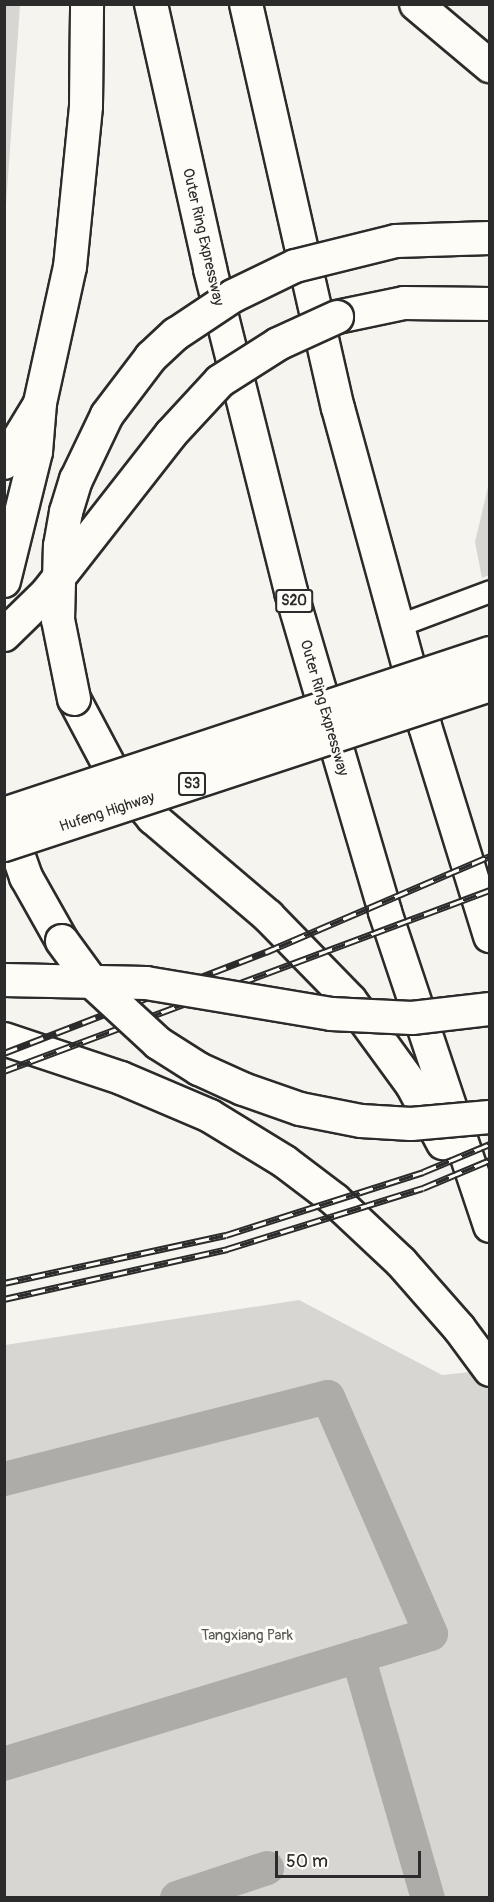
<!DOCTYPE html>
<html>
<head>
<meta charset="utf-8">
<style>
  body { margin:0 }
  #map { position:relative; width:494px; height:1902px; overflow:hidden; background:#f5f4ef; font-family:Pangolin,sans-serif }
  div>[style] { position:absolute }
  .green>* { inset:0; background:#d7d6d2 }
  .river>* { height:34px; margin:-17px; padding:0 17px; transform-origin:17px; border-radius:17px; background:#adaca9 }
  .roads { filter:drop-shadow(2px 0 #2b2b2b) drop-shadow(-2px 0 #2b2b2b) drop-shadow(0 2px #2b2b2b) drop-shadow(0 -2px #2b2b2b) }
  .minor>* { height:21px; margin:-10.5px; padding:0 10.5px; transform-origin:10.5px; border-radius:10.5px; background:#fdfcf7 }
  .highway>* { height:32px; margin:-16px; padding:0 16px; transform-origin:16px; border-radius:16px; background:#fdfcf7 }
  .rail>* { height:7px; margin-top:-3.5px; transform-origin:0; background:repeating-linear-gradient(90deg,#fdfcf7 0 14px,#2b2b2b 0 28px); box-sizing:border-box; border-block:2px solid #2b2b2b }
  .bridges { filter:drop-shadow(2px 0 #2b2b2b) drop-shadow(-2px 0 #2b2b2b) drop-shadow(0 2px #2b2b2b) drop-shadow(0 -2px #2b2b2b) }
  .highway-bridge>* { height:32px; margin:-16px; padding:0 16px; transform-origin:16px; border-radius:16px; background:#fdfcf7 }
  span { translate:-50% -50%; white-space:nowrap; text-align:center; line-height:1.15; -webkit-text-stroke:6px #fdfcf7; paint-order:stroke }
  .shield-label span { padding:2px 4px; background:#fdfcf7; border:2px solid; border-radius:4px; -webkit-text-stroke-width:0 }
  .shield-label { font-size:14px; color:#2b2b2b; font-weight:700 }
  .street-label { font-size:15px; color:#2b2b2b }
  .park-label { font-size:15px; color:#565655 }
  .frame { position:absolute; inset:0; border:6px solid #2b2b2b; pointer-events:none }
  .scale { position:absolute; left:275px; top:1851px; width:146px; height:27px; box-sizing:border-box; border:3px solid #2b2b2b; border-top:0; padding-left:8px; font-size:18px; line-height:21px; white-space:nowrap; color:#2b2b2b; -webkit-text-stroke:4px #fdfcf7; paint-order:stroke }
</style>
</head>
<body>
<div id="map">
  <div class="green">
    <div style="clip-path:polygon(5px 4px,20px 5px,5px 220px,4px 5px)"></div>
    <div style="clip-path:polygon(489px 483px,489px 575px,482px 578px,475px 542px)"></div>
    <div style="clip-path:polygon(299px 1300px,442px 1375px,489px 1370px,489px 1897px,5px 1898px,5px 1345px)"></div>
  </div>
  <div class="river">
    <div style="left:4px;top:1479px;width:334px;rotate:-14.2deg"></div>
    <div style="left:328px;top:1397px;width:258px;rotate:66.5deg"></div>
    <div style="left:431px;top:1634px;width:446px;rotate:163.1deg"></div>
    <div style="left:358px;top:1656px;width:252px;rotate:73.9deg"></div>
    <div style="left:177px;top:1898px;width:95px;rotate:-18.4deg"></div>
  </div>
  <div class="roads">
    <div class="minor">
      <div style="left:397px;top:626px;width:99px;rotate:-20.6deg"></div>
    </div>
    <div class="highway">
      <div style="left:151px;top:4px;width:271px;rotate:77.4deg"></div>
      <div style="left:210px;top:269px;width:333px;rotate:75.9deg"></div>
      <div style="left:291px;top:592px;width:334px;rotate:73.6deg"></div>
      <div style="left:385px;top:912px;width:331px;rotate:71.5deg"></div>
      <div style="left:246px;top:4px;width:414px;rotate:77.2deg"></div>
      <div style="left:338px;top:408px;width:330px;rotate:74.7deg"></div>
      <div style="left:425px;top:726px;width:220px;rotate:72.8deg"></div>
      <div style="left:416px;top:4px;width:97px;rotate:40deg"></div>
      <div style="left:337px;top:317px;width:68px;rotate:-11.8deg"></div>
      <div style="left:404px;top:303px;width:86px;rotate:0.7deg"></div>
      <div style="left:4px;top:463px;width:66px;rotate:-58.7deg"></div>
      <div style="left:4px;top:581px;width:133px;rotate:-76.1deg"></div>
      <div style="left:36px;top:452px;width:49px;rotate:-85.3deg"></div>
      <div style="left:40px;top:403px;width:139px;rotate:-77.6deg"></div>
      <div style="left:70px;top:267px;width:162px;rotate:-84.3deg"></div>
      <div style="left:86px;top:106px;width:102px;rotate:-89.4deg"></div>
      <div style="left:74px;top:699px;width:77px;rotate:62.1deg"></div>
      <div style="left:110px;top:767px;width:67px;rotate:49.9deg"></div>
      <div style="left:153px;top:818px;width:151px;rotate:40.4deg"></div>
      <div style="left:268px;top:916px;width:117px;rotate:45.7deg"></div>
      <div style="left:350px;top:1000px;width:105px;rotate:53.9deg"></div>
      <div style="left:412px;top:1085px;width:66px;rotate:61.9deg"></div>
      <div style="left:5px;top:817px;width:64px;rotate:70.7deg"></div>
      <div style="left:26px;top:877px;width:73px;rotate:60.6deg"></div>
      <div style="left:4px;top:1039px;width:123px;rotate:18.4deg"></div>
      <div style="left:121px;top:1078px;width:97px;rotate:23.1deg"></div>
      <div style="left:210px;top:1116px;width:88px;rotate:31.5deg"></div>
      <div style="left:285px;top:1162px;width:63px;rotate:37.2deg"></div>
      <div style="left:335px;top:1200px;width:91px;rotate:43.2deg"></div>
      <div style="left:401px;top:1262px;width:88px;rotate:48.7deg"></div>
      <div style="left:459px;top:1328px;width:52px;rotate:53.6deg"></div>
    </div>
  </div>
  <div class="rail">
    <div style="left:4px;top:1053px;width:281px;rotate:-21.1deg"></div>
    <div style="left:266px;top:952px;width:244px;rotate:-23.2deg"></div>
    <div style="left:4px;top:1071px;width:519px;rotate:-20.43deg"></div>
    <div style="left:4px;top:1283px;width:227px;rotate:-12.2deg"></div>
    <div style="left:226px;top:1235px;width:207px;rotate:-17.7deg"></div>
    <div style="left:423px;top:1172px;width:73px;rotate:-22.7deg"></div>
    <div style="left:4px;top:1299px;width:229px;rotate:-12.6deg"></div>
    <div style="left:227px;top:1249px;width:205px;rotate:-17.3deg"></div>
    <div style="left:423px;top:1188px;width:73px;rotate:-22.7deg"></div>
  </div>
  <div class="bridges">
    <div class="highway-bridge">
      <div style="left:4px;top:635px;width:59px;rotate:-44.3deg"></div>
      <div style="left:46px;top:594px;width:203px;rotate:-52deg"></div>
      <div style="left:171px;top:434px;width:72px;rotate:-47.2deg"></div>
      <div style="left:220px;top:381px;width:69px;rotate:-32.5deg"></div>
      <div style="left:278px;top:344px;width:65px;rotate:-24.6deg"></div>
      <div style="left:74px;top:699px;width:81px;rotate:-101.4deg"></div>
      <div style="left:58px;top:620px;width:74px;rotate:-88.5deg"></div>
      <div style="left:60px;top:546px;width:35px;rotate:-80deg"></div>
      <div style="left:66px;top:512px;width:34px;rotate:-73deg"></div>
      <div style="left:76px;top:480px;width:72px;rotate:-64.5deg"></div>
      <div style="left:107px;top:415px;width:73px;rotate:-52.8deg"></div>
      <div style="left:151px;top:357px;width:34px;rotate:-43deg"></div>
      <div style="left:176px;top:334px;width:69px;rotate:-33.7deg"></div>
      <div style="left:233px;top:296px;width:69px;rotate:-25.8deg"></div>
      <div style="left:295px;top:266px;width:104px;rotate:-13.9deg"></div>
      <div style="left:396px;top:241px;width:94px;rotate:-1.8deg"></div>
      <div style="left:4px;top:814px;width:512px;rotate:-18.33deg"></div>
      <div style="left:4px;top:845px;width:512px;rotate:-18.22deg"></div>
      <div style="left:62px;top:941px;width:51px;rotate:53.8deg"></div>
      <div style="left:92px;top:982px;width:90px;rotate:42.7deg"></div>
      <div style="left:158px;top:1043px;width:49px;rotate:32.4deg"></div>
      <div style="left:199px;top:1069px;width:48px;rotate:24.4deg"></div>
      <div style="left:243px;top:1089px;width:60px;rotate:19.3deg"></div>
      <div style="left:300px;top:1109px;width:62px;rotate:11.1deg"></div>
      <div style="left:361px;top:1121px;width:50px;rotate:3.4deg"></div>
      <div style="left:411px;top:1124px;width:79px;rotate:-5.1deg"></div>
      <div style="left:4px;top:980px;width:142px;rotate:1.2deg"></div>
      <div style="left:146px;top:983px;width:188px;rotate:9.5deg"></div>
      <div style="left:331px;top:1014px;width:81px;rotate:2.8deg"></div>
      <div style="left:412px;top:1018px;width:79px;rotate:-6.6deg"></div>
    </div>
  </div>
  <div class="shield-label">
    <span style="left:294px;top:601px">S20</span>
    <span style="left:192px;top:784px">S3</span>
  </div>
  <div class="street-label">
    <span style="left:203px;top:237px;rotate:77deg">Outer Ring Expressway</span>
    <span style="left:324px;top:708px;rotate:74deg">Outer Ring Expressway</span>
    <span style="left:107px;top:812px;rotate:-18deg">Hufeng Highway</span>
  </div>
  <div class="park-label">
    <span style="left:247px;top:1636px">Tangxiang Park</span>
  </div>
  <div class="frame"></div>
  <div class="scale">50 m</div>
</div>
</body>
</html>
